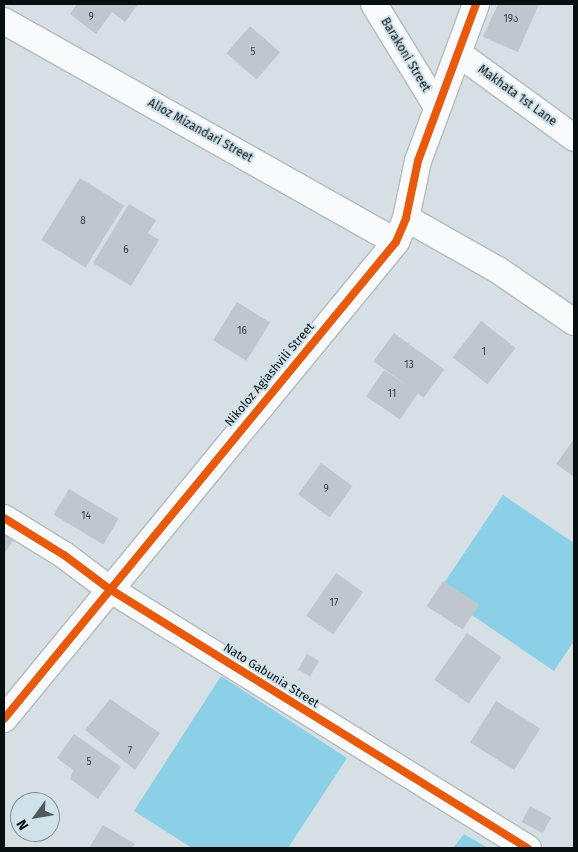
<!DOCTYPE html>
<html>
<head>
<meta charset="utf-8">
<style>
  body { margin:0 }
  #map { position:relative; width:578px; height:852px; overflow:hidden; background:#d5dfe4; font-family:"Fira Sans","Noto Sans Georgian",sans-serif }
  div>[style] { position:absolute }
  .green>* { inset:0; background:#8cd0e8 }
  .building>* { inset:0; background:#c0c7cc; transform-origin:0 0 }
  .roads { filter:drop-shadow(1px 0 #b4bbbf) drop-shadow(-1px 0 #b4bbbf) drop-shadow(0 1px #b4bbbf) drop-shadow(0 -1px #b4bbbf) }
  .minor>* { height:26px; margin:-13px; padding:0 13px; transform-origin:13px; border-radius:13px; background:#f9fafb }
  .cycleway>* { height:8px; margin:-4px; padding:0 4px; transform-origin:4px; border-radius:4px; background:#e8590c }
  span { translate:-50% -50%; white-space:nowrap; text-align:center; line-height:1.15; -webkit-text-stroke:4px #cfe2ea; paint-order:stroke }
  .number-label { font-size:10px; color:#394043 }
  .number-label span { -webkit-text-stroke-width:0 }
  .street-label { font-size:12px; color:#080f11 }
  .frame { position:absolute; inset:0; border:5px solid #080f11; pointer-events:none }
  .north { position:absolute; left:10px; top:792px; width:50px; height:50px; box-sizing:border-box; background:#cfe2ea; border:1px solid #7f8e93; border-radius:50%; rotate:238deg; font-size:14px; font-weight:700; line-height:20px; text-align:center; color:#080f11 }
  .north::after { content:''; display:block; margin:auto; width:18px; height:22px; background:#50585b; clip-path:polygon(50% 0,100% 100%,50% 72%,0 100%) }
</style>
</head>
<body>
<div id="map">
  <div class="green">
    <div style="clip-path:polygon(503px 495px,574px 543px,574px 641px,554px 671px,438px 592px)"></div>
    <div style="clip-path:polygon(221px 676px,347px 758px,288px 848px,192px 848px,134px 811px)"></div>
    <div style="clip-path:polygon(464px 834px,488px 848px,453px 848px)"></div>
  </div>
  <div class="building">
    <div style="clip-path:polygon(77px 4px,138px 4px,125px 22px,112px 12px,96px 34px,70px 14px)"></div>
    <div style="clip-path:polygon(498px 4px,539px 4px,518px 52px,483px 37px)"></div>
    <div style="left:250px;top:26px;width:40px;height:36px;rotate:41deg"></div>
    <div style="left:80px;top:178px;width:52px;height:73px;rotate:32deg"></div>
    <div style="clip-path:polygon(129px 204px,156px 220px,148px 233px,159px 240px,131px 286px,93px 263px)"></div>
    <div style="left:237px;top:302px;width:39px;height:45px;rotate:32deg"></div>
    <div style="left:481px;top:321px;width:44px;height:46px;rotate:38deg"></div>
    <div style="left:394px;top:333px;width:62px;height:35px;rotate:36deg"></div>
    <div style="left:384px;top:370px;width:41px;height:32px;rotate:34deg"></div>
    <div style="clip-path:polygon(574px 439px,574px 477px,556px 464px)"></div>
    <div style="left:321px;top:463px;width:39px;height:39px;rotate:36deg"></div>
    <div style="left:69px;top:489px;width:58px;height:30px;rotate:31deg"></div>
    <div style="clip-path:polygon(4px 528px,16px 536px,4px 554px)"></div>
    <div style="left:336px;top:573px;width:33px;height:52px;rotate:35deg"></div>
    <div style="left:443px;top:581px;width:43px;height:30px;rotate:33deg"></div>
    <div style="left:467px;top:633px;width:42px;height:57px;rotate:35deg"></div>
    <div style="left:307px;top:654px;width:14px;height:18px;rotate:30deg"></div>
    <div style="clip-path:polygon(110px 699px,160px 733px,135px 770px,85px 730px)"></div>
    <div style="left:496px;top:701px;width:52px;height:49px;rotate:32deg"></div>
    <div style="clip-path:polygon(74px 734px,121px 767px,98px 799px,70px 779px,73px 770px,57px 758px)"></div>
    <div style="left:530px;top:806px;width:24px;height:18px;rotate:28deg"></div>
    <div style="clip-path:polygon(103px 825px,135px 844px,132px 848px,89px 848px)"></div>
  </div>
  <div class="roads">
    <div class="minor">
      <div style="left:374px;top:4px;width:121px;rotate:58.5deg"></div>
      <div style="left:4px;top:21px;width:450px;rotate:29.4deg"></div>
      <div style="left:459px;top:54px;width:142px;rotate:36.1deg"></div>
      <div style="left:406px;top:218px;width:106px;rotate:29.5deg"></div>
      <div style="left:498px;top:270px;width:92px;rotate:34.4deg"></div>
      <div style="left:4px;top:518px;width:70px;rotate:31.7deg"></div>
      <div style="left:64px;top:555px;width:55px;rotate:36.9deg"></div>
      <div style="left:108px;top:588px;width:494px;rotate:31.8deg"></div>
      <div style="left:4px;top:719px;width:617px;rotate:-50.59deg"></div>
      <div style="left:396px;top:242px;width:26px;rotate:-67deg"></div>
      <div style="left:406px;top:218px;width:58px;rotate:-78.1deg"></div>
      <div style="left:418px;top:161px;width:167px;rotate:-69.7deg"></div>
    </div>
  </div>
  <div class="cycleway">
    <div style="left:4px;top:518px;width:70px;rotate:31.7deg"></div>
    <div style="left:64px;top:555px;width:55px;rotate:36.9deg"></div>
    <div style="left:108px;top:588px;width:494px;rotate:31.8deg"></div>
    <div style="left:4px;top:719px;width:617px;rotate:-50.59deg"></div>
    <div style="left:396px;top:242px;width:26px;rotate:-67deg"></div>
    <div style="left:406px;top:218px;width:58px;rotate:-78.1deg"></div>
    <div style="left:418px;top:161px;width:167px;rotate:-69.7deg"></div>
  </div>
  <div class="number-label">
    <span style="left:91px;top:18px">9</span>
    <span style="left:511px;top:20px">19ა</span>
    <span style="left:253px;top:53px">5</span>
    <span style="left:83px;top:222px">8</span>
    <span style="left:126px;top:251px">6</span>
    <span style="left:242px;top:332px">16</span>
    <span style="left:484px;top:353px">1</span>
    <span style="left:409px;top:366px">13</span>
    <span style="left:392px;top:395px">11</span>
    <span style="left:326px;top:490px">9</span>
    <span style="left:86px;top:517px">14</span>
    <span style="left:334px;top:604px">17</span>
    <span style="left:130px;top:752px">7</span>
    <span style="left:89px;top:763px">5</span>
  </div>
  <div class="street-label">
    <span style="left:405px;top:55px;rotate:59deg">Barakoni Street</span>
    <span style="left:517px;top:96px;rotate:36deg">Makhata 1st Lane</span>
    <span style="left:200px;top:131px;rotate:29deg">Alioz Mizandari Street</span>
    <span style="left:270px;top:375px;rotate:-50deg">Nikoloz Agiashvili Street</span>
    <span style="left:271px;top:676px;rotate:32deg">Nato Gabunia Street</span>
  </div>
  <div class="frame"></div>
  <div class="north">N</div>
</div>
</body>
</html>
